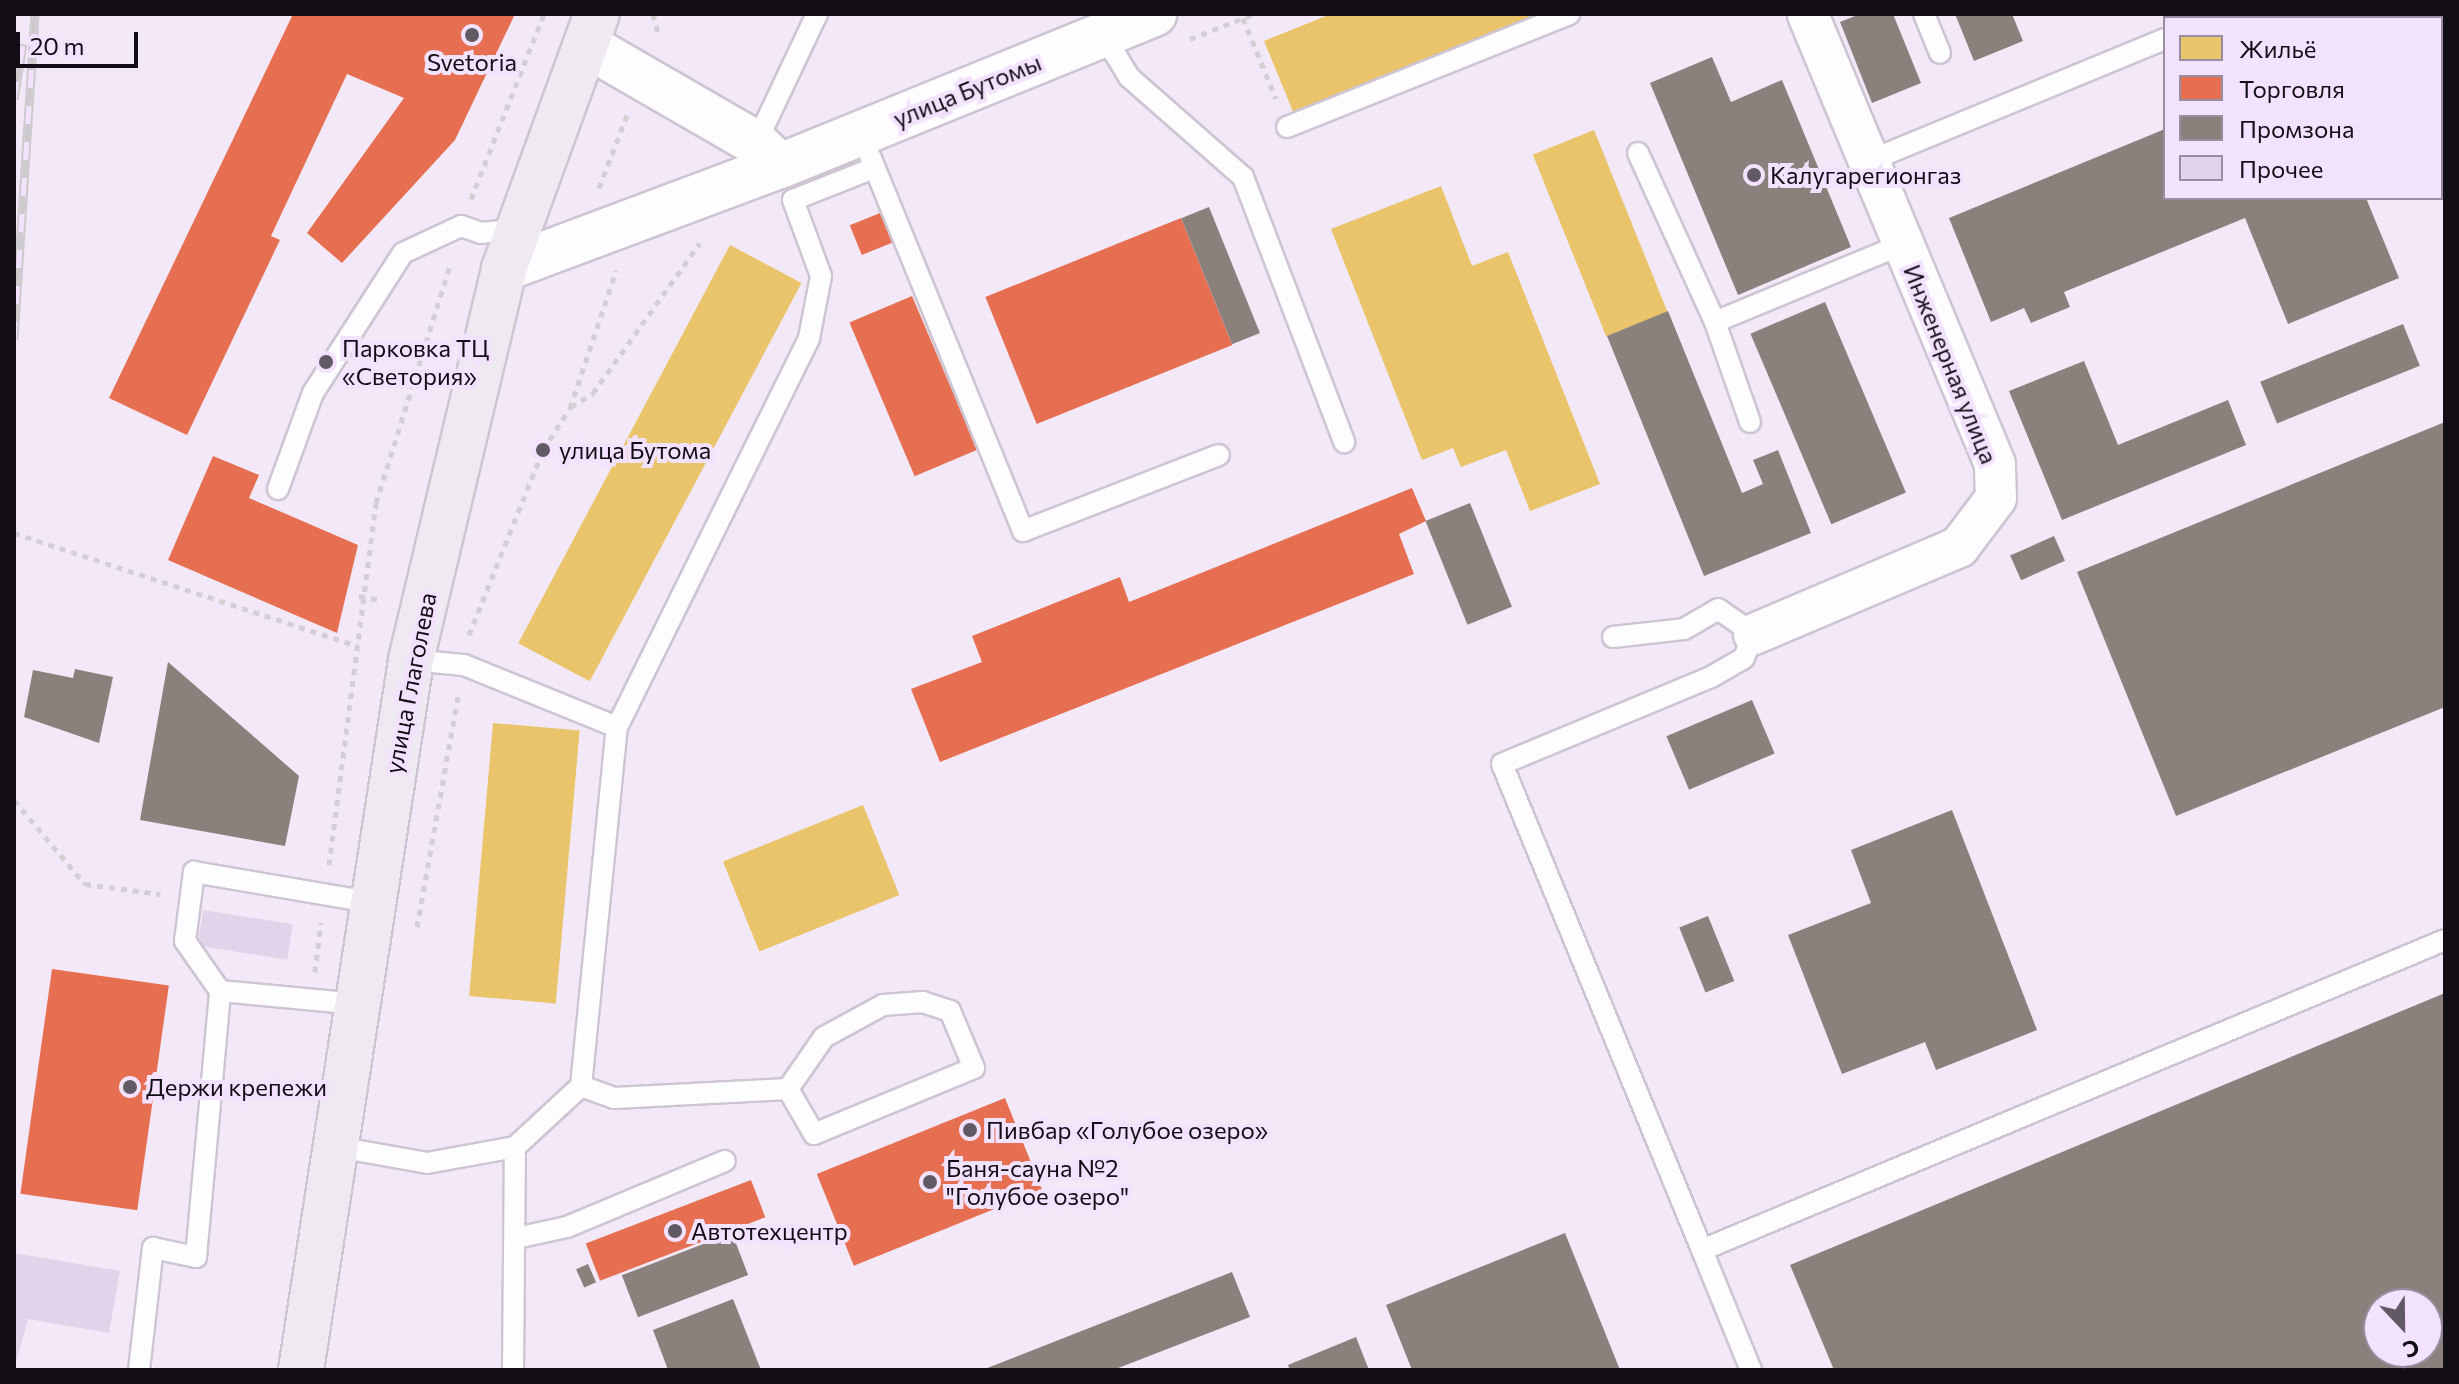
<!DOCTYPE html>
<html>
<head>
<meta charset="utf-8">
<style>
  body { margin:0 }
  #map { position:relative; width:2459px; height:1384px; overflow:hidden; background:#f2e8f7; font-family:Commissioner,sans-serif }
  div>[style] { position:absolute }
  .homes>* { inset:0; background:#e9c46a; transform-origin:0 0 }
  .shops>* { inset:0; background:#e76f51; transform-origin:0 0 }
  .industry>* { inset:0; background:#8a817c; transform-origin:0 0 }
  .building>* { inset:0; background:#e2d3ea; transform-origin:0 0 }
  .path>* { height:5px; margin-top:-2.5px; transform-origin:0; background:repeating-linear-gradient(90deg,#d3cfd4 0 6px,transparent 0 12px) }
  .roads { filter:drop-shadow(2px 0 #cdc5d2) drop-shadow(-2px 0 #cdc5d2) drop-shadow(0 2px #cdc5d2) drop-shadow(0 -2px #cdc5d2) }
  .service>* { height:20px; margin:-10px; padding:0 10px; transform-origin:10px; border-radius:10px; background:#fdfcfe }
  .minor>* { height:40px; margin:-20px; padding:0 20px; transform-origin:20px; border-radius:20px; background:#fdfcfe }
  .tertiary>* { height:44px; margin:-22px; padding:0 22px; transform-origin:22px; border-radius:22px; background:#fdfcfe }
  .primary>* { height:44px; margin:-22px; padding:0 22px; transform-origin:22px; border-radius:22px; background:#efeaf1 }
  .rail>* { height:9px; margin-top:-4.5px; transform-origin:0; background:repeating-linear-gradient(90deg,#f3e2fd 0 18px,#cdcace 0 36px); box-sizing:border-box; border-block:2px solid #cdcace }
  .dots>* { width:22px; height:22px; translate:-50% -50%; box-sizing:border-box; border:4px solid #f3e2fd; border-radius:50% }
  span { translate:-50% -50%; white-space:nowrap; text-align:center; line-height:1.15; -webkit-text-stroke:8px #f3e2fd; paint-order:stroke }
  .poi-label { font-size:24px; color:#130d16 }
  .left { translate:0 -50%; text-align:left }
  .street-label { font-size:24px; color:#130d16 }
  .frame { position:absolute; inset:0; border:16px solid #130d16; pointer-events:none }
  .legend { position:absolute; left:2163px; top:16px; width:280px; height:184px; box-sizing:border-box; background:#f3e2fd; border:2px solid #998da1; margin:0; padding:10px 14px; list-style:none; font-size:24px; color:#130d16 }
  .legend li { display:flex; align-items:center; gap:16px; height:40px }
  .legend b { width:40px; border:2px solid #998da1 }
  .north { position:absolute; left:2363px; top:1288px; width:80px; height:80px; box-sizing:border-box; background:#f3e2fd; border:2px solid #998da1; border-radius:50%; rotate:158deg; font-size:22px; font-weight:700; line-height:32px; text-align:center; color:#130d16 }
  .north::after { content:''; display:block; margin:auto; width:28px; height:36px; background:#615a65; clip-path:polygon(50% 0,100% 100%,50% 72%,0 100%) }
  .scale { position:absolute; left:16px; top:32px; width:122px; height:36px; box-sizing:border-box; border:4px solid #130d16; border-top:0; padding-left:10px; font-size:24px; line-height:28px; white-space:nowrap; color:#130d16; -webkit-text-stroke:6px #f3e2fd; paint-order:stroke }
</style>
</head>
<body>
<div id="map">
  <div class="homes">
    <div style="clip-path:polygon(1331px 14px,1540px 14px,1294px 114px,1264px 41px)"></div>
    <div style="left:1594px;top:130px;width:196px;height:66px;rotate:68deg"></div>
    <div style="clip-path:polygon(1441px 186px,1472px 266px,1508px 252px,1600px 484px,1530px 511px,1506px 450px,1461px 467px,1453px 448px,1422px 460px,1331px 229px)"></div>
    <div style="left:730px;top:245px;width:81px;height:451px;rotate:28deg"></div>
    <div style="left:493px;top:723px;width:87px;height:274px;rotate:5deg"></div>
    <div style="left:863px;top:805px;width:97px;height:151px;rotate:68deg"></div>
  </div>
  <div class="shops">
    <div style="clip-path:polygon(293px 14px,515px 14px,455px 140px,342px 263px,307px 233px,404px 98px,347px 74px,271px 236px,280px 240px,187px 435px,109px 398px)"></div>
    <div style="left:885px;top:211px;width:32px;height:38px;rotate:68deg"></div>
    <div style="left:1181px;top:218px;width:137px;height:211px;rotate:68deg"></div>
    <div style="left:912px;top:296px;width:167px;height:68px;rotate:67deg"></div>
    <div style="clip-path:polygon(213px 456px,259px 475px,249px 498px,358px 545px,337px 633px,168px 560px)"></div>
    <div style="clip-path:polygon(1412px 488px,1426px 521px,1399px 534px,1414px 574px,940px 762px,911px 689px,982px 662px,972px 636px,1120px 577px,1129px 602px)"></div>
    <div style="left:52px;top:969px;width:118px;height:227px;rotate:8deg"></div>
    <div style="left:1005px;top:1098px;width:99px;height:203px;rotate:68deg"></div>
    <div style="left:751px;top:1180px;width:40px;height:177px;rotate:69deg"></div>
  </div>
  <div class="industry">
    <div style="clip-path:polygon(1860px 14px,1893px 14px,1921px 83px,1872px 103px,1840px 22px)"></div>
    <div style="clip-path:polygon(1955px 14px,2012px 14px,2023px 41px,1974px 61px)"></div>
    <div style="clip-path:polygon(2417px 14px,2445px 14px,2445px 48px,2441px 18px)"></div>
    <div style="clip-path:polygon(1712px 57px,1731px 102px,1782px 80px,1851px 247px,1738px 295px,1650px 83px)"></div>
    <div style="clip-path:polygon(2165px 129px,2165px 198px,2366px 198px,2399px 278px,2288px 324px,2245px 218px,2064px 292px,2070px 307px,2031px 323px,2024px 308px,1991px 322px,1949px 218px)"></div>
    <div style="left:1209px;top:207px;width:136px;height:30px;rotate:68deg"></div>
    <div style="left:1825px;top:302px;width:207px;height:81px;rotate:67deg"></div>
    <div style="clip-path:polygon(1668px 311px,1742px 493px,1763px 484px,1753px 460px,1778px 450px,1811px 533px,1704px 576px,1607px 336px)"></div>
    <div style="left:2403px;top:324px;width:45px;height:154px;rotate:68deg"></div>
    <div style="clip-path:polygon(2084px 361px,2118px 445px,2228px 400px,2246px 445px,2062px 520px,2009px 391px)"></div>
    <div style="clip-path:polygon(2445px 422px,2445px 707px,2176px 816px,2077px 572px)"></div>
    <div style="left:1470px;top:503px;width:112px;height:48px;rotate:68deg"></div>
    <div style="left:2054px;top:536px;width:27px;height:48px;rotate:66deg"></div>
    <div style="clip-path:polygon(168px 662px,299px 776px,285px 846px,140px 820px)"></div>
    <div style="clip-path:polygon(75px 669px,113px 677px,99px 743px,24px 717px,33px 670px,73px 678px)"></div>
    <div style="left:1752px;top:700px;width:58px;height:93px;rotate:67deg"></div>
    <div style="clip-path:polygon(1952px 810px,2037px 1030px,1936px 1070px,1925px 1042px,1842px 1074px,1788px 935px,1871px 903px,1851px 850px)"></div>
    <div style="left:1708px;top:916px;width:70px;height:31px;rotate:68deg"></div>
    <div style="clip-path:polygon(evenodd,2445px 993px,2445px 1370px,1834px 1370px,1790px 1265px,2445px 993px,2379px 1304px,2427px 1304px,2427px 1352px,2379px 1352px,2379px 1304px)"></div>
    <div style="left:732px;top:1233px;width:45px;height:118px;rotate:69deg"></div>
    <div style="clip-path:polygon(1565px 1233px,1620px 1370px,1412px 1370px,1386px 1305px)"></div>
    <div style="left:588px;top:1264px;width:20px;height:13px;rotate:66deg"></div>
    <div style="clip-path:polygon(1232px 1272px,1250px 1317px,1113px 1370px,982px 1370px)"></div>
    <div style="clip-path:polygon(733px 1299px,761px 1370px,668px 1370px,653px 1330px)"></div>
    <div style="clip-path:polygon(1356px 1337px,1369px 1370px,1290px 1370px,1288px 1365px)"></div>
  </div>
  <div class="building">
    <div style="left:203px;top:910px;width:91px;height:36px;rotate:9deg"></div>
    <div style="clip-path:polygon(14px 1253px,120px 1271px,109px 1333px,28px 1319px,14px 1370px)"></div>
  </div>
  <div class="path">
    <div style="left:653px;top:14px;width:23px;rotate:75deg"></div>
    <div style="left:1243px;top:18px;width:87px;rotate:67.8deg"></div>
    <div style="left:1190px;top:39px;width:68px;rotate:-21.6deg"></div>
    <div style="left:599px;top:188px;width:78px;rotate:-69deg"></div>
    <div style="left:471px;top:199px;width:199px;rotate:-68.5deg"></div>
    <div style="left:571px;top:407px;width:26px;rotate:-32deg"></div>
    <div style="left:593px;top:393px;width:184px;rotate:-54.5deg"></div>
    <div style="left:14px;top:533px;width:362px;rotate:18.2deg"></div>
    <div style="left:359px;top:596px;width:23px;rotate:10deg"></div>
    <div style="left:469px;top:635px;width:199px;rotate:-68.2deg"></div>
    <div style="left:543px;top:450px;width:50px;rotate:-57.3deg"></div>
    <div style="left:570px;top:408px;width:145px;rotate:-71.4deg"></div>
    <div style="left:14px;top:800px;width:110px;rotate:49.8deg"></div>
    <div style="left:85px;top:884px;width:76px;rotate:7.6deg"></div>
    <div style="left:329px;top:865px;width:365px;rotate:-82.6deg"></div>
    <div style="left:376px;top:503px;width:248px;rotate:-72.7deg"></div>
    <div style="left:417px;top:927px;width:235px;rotate:-79.9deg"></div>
    <div style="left:315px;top:972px;width:50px;rotate:-83.2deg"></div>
  </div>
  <div class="roads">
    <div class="service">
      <div style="left:1924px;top:14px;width:42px;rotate:67.7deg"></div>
      <div style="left:2215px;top:18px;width:11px;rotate:-22deg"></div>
      <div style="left:1103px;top:34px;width:50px;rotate:58.8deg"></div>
      <div style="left:1129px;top:77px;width:152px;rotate:41.3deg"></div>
      <div style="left:1243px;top:177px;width:284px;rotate:69.1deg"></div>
      <div style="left:1287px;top:127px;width:304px;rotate:-21.8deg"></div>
      <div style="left:756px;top:143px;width:143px;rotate:-64.7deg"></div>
      <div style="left:1638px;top:153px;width:186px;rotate:65.5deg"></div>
      <div style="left:870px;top:156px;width:405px;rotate:67.8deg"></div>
      <div style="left:1023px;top:531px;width:210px;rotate:-21.2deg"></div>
      <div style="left:1869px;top:161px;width:320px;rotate:-22.4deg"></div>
      <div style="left:1750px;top:422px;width:106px;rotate:-109.3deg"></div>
      <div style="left:1715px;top:322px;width:204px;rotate:-22.5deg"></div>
      <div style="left:278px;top:489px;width:102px;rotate:-70deg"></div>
      <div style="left:313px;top:393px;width:166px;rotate:-57.3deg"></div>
      <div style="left:403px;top:253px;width:64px;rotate:-25deg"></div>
      <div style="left:461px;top:226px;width:21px;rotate:19deg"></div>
      <div style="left:481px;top:233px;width:37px;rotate:-6deg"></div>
      <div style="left:1613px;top:637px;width:71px;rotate:-6.4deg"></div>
      <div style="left:1684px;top:629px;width:39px;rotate:-30deg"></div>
      <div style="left:1718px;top:609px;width:44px;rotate:34.8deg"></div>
      <div style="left:1754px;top:634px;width:26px;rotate:113deg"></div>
      <div style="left:1744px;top:658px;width:38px;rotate:150deg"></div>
      <div style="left:1711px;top:677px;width:226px;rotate:157.4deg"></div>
      <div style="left:1502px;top:764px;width:526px;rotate:67.63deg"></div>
      <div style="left:1702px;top:1250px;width:805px;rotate:-22.65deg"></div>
      <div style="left:411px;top:660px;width:53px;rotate:5.4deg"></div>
      <div style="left:464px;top:665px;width:165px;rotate:22.1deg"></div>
      <div style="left:220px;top:991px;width:139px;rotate:5.4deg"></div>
      <div style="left:581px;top:1086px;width:35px;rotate:20deg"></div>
      <div style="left:614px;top:1098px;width:174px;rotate:-3deg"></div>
      <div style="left:788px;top:1089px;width:52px;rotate:60deg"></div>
      <div style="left:814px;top:1134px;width:173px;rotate:-22.4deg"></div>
      <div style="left:974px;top:1068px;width:62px;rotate:-112.8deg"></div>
      <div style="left:950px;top:1011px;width:28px;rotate:-162deg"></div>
      <div style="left:923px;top:1002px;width:40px;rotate:175.7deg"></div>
      <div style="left:883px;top:1005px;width:67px;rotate:151.5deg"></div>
      <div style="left:824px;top:1037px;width:63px;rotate:124.7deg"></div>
      <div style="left:332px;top:1146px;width:97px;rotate:10.1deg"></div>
      <div style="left:427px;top:1163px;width:89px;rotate:-10.3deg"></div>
      <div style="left:516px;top:1238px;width:52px;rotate:-12.2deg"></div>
      <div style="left:567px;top:1227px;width:171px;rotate:-22.7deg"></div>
      <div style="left:1702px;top:1250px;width:130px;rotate:67.8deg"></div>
      <div style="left:139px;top:1370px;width:123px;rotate:-83.5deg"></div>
      <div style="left:153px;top:1248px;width:44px;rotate:11.8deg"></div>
      <div style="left:196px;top:1257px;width:267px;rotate:-84.8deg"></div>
      <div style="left:220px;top:991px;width:61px;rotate:-125deg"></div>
      <div style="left:185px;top:941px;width:70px;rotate:-82.6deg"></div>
      <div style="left:194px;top:872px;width:179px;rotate:9.7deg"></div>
      <div style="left:513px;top:1370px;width:223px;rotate:-89.5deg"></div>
      <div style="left:515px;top:1147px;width:90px;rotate:-42.7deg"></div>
      <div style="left:581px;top:1086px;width:361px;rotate:-84.3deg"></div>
      <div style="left:617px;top:727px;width:434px;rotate:-63.7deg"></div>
      <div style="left:809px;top:338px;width:63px;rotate:-79deg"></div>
      <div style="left:821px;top:276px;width:81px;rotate:-110.2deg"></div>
      <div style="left:793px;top:200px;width:87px;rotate:-21.6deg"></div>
    </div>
    <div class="minor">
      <div style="left:1754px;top:634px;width:223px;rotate:-23deg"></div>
      <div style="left:1959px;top:547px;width:61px;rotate:-52.9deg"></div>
      <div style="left:1996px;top:498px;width:34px;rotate:-92deg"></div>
      <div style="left:1995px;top:464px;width:487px;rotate:-112.6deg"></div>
    </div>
    <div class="tertiary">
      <div style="left:586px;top:45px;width:196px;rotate:30deg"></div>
      <div style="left:756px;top:143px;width:33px;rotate:44deg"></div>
      <div style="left:504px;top:269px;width:295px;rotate:-20.5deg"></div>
      <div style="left:780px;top:166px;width:404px;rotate:-22.1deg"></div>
    </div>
    <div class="primary">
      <div style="left:301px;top:1370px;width:718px;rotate:-81.19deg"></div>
      <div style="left:411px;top:660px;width:402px;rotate:-76.6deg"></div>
      <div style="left:504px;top:269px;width:271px;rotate:-70deg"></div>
    </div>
  </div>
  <div class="rail">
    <div style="left:14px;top:99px;width:56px;rotate:-80.7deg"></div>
    <div style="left:14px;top:339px;width:326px;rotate:-86.3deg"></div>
  </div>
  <div class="dots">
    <div style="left:472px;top:35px;background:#615a65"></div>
    <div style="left:1754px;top:175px;background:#615a65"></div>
    <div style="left:326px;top:362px;background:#615a65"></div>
    <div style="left:543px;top:450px;background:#615a65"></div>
    <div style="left:130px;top:1087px;background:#615a65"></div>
    <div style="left:970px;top:1130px;background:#615a65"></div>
    <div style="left:930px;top:1182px;background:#615a65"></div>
    <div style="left:675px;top:1231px;background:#615a65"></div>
  </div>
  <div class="poi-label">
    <span style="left:472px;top:62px">Svetoria</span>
    <span class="left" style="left:1770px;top:175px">Калугарегионгаз</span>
    <span class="left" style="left:342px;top:362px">Парковка ТЦ<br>«Светория»</span>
    <span class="left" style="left:559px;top:450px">улица Бутома</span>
    <span class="left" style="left:146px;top:1087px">Держи крепежи</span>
    <span class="left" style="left:986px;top:1130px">Пивбар «Голубое озеро»</span>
    <span class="left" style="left:946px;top:1182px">Баня-сауна №2<br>"Голубое озеро"</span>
    <span class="left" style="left:691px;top:1231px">Автотехцентр</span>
  </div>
  <div class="street-label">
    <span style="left:967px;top:90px;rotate:-22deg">улица Бутомы</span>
    <span style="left:1951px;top:364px;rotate:68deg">Инженерная улица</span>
    <span style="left:410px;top:683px;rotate:-79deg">улица Глаголева</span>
  </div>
  <div class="frame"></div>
  <ul class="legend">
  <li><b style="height:22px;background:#e9c46a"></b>Жильё</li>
  <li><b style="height:22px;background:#e76f51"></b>Торговля</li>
  <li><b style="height:22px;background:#8a817c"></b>Промзона</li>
  <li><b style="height:22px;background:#e2d3ea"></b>Прочее</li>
  </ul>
  <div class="north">С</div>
  <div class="scale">20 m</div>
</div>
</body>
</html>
